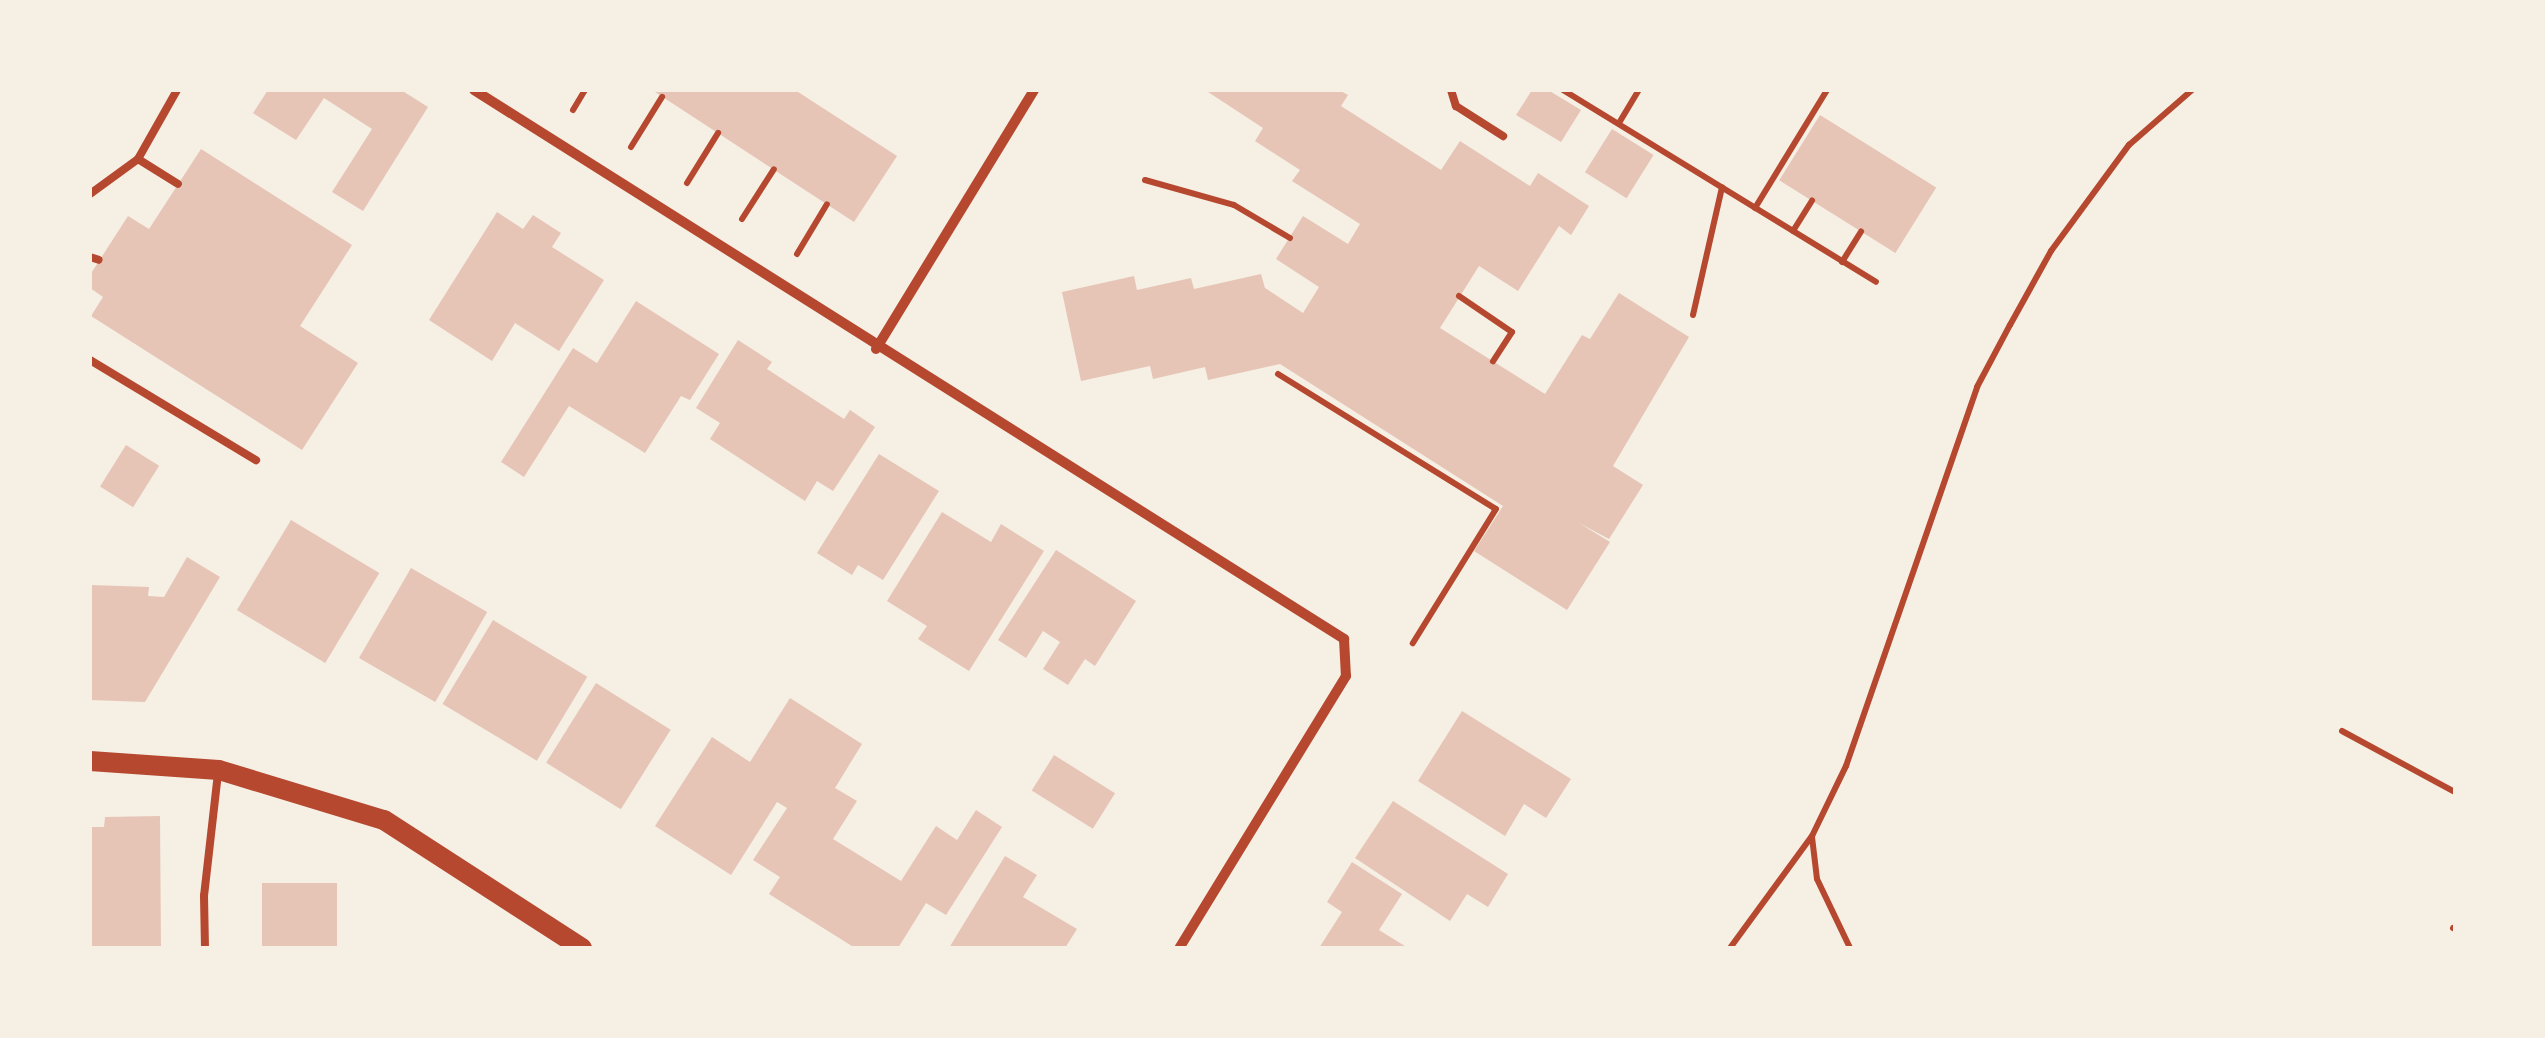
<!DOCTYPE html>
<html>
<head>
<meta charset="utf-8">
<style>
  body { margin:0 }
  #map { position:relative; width:2545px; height:1038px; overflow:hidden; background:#f6efe4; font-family:"Nunito Sans",sans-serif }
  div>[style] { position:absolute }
  .building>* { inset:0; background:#e6c5b7; transform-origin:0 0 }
  .path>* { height:6px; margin:-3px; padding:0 3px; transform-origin:3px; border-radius:3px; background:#b5482f }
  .service>* { height:8px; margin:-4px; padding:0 4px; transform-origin:4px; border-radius:4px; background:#b5482f }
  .minor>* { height:10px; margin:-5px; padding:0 5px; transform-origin:5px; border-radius:5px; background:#b5482f }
  .secondary>* { height:20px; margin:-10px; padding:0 10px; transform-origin:10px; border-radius:10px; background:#b5482f }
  span { translate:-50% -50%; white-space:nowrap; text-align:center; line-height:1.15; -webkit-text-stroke:9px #f6efe4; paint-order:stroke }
  .frame { position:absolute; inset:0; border:92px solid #f6efe4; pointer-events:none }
</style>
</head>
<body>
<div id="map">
  <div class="building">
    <div style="clip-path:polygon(268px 90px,401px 90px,428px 107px,363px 211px,332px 192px,372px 129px,324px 98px,296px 140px,253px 113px)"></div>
    <div style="clip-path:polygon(652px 90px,795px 90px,897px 156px,854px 222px)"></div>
    <div style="clip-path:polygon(1205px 90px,1339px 90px,1348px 95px,1341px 106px,1441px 170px,1460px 141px,1530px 186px,1538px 173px,1589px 206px,1571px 235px,1559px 226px,1518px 291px,1479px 266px,1440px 328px,1545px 394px,1582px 335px,1590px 339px,1619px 293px,1689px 337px,1613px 466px,1643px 485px,1609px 539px,1579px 523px,1610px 542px,1567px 610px,1474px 551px,1503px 506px,1280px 364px,1208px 380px,1205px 367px,1153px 379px,1150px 366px,1081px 381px,1062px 292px,1134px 276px,1137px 290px,1191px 278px,1194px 289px,1261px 274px,1265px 288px,1303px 313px,1319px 287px,1276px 259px,1303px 216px,1348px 244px,1360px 224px,1292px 181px,1300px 170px,1255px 141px,1263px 128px)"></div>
    <div style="clip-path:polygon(1532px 90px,1548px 90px,1581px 110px,1561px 142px,1516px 115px)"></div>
    <div style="left:1820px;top:115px;width:137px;height:77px;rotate:32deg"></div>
    <div style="left:1612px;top:129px;width:49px;height:51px;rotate:32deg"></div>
    <div style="clip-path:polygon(201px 149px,352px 245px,300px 326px,358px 363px,302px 450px,91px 316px,103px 297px,90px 288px,90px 275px,128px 216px,149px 229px)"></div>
    <div style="clip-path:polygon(497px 212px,523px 229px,533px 215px,561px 233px,552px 247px,604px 280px,559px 351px,515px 323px,492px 361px,429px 320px)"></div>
    <div style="clip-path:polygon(636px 301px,719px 354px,690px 400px,681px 396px,645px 453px,569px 406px,524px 477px,501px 462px,573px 348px,597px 363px)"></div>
    <div style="clip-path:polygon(738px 340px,772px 362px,767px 369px,844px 419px,850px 410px,875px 427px,833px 491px,817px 481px,805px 501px,710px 439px,720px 423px,696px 408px)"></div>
    <div style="left:126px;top:445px;width:39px;height:49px;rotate:32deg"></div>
    <div style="clip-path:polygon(879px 454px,939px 491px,883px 580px,858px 565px,852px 575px,817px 553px)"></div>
    <div style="clip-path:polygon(942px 512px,991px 542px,1001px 524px,1044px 551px,969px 671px,918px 639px,927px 626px,887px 601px)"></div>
    <div style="left:291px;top:520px;width:103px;height:105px;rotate:31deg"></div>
    <div style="clip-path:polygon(1056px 550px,1136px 601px,1095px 666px,1085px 659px,1068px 685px,1043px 669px,1060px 642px,1043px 631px,1026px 658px,998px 640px)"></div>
    <div style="clip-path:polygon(187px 557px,220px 577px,145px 702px,90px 700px,90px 585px,149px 587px,148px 596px,164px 597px)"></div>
    <div style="left:411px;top:568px;width:88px;height:104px;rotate:30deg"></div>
    <div style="left:493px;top:620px;width:110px;height:98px;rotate:31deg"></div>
    <div style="left:596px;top:683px;width:88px;height:94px;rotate:32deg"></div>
    <div style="clip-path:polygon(790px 698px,862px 744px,835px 788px,857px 801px,833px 839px,901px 881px,936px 826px,957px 840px,976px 810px,1002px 827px,946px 915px,926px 903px,898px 948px,855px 948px,769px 894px,780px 877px,753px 860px,787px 808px,777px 802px,731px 875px,655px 826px,712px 737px,750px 762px)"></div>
    <div style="clip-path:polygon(1462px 711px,1571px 779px,1546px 818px,1524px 804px,1505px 836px,1418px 781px)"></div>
    <div style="left:1054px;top:755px;width:72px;height:42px;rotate:32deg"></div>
    <div style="clip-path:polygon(1393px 801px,1508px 874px,1488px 907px,1467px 894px,1450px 921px,1355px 858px)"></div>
    <div style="clip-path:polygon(160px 816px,161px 948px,90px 948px,90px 827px,104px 827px,105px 817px)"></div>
    <div style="clip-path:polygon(1005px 856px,1037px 875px,1023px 897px,1077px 929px,1065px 948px,949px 948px)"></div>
    <div style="clip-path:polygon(1352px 862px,1402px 894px,1379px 930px,1408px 948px,1319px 948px,1342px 912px,1327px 902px)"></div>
    <div style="left:262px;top:883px;width:75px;height:65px"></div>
  </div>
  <div class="path">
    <div style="left:1563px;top:90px;width:367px;rotate:31.5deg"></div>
    <div style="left:573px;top:110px;width:23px;rotate:-59deg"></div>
    <div style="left:1619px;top:123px;width:39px;rotate:-59deg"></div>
    <div style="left:631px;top:147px;width:59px;rotate:-58.2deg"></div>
    <div style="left:1145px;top:180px;width:92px;rotate:15.7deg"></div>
    <div style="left:1234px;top:205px;width:65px;rotate:30.5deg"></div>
    <div style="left:687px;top:183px;width:59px;rotate:-58.2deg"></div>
    <div style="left:1755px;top:208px;width:138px;rotate:-58.6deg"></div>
    <div style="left:742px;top:219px;width:59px;rotate:-57.4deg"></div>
    <div style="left:1793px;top:231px;width:36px;rotate:-58deg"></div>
    <div style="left:797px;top:254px;width:58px;rotate:-59deg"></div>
    <div style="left:1842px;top:262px;width:36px;rotate:-58deg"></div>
    <div style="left:1459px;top:296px;width:64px;rotate:34.2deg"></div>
    <div style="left:1512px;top:332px;width:35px;rotate:123deg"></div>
    <div style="left:1693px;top:315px;width:131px;rotate:-77.2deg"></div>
    <div style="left:1278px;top:374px;width:256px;rotate:31.8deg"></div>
    <div style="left:1496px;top:509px;width:158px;rotate:121.8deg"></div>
    <div style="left:2342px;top:731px;width:128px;rotate:28.4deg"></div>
    <div style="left:1812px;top:837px;width:42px;rotate:83.2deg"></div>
    <div style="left:1817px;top:879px;width:76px;rotate:64.4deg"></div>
    <div style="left:2453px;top:928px;width:2px;rotate:27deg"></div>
    <div style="left:1730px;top:948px;width:139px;rotate:-53.8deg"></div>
    <div style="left:1812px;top:836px;width:78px;rotate:-64.1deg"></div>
    <div style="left:1846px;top:766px;width:401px;rotate:-70.9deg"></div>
    <div style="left:1977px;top:387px;width:70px;rotate:-62deg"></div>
    <div style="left:2010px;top:325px;width:85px;rotate:-61deg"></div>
    <div style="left:2051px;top:251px;width:132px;rotate:-53.7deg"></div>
    <div style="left:2129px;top:145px;width:84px;rotate:-41.1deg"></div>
  </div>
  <div class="service">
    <div style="left:1451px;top:90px;width:17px;rotate:73deg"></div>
    <div style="left:1456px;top:106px;width:56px;rotate:32.6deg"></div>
    <div style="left:138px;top:159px;width:47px;rotate:32deg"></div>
    <div style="left:90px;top:194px;width:59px;rotate:-36.1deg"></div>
    <div style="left:138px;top:159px;width:79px;rotate:-60.5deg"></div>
    <div style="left:90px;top:257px;width:9px;rotate:18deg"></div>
    <div style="left:90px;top:360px;width:194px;rotate:31.1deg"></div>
    <div style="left:205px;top:948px;width:52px;rotate:-91.1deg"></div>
    <div style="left:204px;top:896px;width:124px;rotate:-83.5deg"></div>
  </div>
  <div class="minor">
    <div style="left:474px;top:90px;width:1029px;rotate:32.25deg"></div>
    <div style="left:1344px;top:639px;width:37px;rotate:87deg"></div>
    <div style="left:1346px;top:676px;width:319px;rotate:121.5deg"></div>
    <div style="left:876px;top:349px;width:303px;rotate:-58.6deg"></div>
  </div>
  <div class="secondary">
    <div style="left:90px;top:761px;width:129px;rotate:4deg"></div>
    <div style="left:219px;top:770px;width:172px;rotate:16.9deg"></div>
    <div style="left:384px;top:820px;width:236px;rotate:32.9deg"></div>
  </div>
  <div class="frame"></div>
</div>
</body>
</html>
